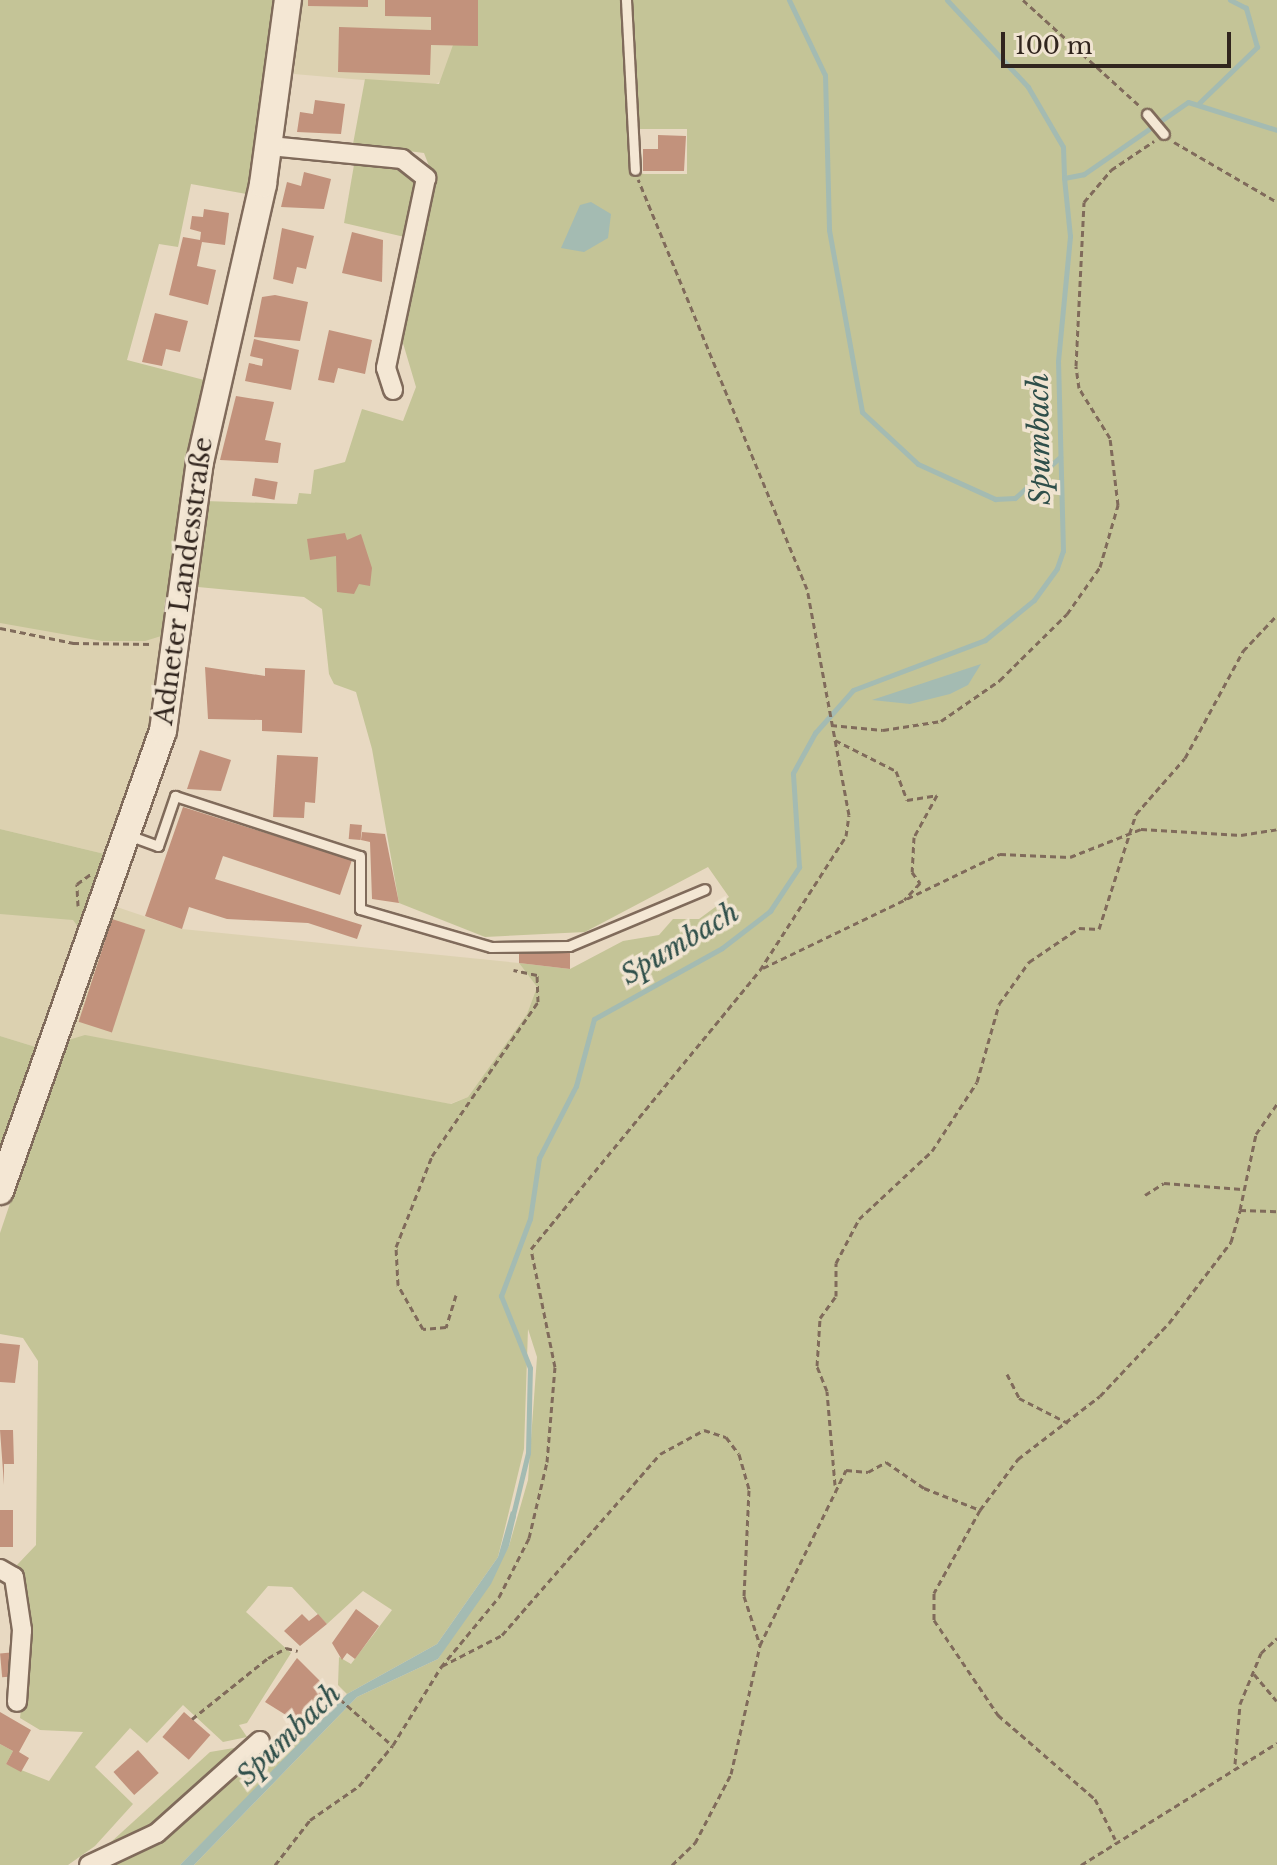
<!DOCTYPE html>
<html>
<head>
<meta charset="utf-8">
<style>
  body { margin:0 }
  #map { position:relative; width:1277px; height:1865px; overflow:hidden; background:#e8d9c2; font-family:"Libre Baskerville",serif }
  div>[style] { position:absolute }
  .farmland>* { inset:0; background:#dcd1b0 }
  .green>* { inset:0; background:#c4c497 }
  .water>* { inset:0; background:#a4bbb2 }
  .stream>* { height:5px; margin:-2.5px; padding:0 2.5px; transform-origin:2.5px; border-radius:2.5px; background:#a4bbb2 }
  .building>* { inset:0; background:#c2927c; transform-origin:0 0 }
  .path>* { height:3px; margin-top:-1.5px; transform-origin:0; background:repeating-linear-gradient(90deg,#806b5b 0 6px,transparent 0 10px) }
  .roads { filter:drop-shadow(2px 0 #806b5b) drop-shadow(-2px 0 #806b5b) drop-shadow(0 2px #806b5b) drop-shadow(0 -2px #806b5b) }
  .lane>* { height:9px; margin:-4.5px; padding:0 4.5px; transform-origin:4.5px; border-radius:4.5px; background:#f4e7d4 }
  .street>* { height:18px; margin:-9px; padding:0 9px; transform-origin:9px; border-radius:9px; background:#f4e7d4 }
  .secondary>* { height:26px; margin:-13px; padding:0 13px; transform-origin:13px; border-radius:13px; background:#f4e7d4 }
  span { translate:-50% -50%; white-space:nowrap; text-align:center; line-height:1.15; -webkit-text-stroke:7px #f0e4d1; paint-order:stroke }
  .street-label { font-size:26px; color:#31251e }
  .water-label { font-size:28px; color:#2f4f4a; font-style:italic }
  .scale { position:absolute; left:1001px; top:32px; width:230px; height:36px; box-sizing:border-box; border:4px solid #31251e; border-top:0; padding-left:10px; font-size:24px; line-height:28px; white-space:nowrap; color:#31251e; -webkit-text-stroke:6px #f0e4d1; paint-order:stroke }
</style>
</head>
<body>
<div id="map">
  <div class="farmland">
    <div style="clip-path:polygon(300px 0,478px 0,478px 46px,455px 53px,445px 79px,432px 86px,294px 74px)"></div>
    <div style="clip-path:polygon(0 623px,171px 633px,165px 687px,109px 855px,0 829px)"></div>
    <div style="clip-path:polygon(111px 905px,182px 929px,519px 963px,537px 987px,527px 1014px,468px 1097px,450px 1104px,86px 1036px,65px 1041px)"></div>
    <div style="clip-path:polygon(34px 913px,77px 920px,79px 928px,39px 1048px,0 1036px,0 914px)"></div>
  </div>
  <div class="green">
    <div style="clip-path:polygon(0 0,278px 0,252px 195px,191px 184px,178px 247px,159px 244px,127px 360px,208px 381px,171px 633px,145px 641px,102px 641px,0 623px)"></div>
    <div style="clip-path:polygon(478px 0,623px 0,635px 172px,644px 174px,687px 174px,687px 129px,637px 129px,629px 0,1277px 0,1277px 1865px,194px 1865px,357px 1697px,438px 1659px,509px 1546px,528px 1480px,537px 1357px,528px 1329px,524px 1449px,498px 1557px,437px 1644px,347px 1694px,338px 1685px,339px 1657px,351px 1664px,392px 1610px,363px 1591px,327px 1624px,292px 1587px,268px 1586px,246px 1612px,291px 1653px,247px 1723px,239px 1725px,247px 1737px,223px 1742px,183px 1705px,147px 1743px,130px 1728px,95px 1767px,133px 1804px,95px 1846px,68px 1865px,0 1865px,0 1744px,13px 1751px,6px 1764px,49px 1781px,83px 1732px,40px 1730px,20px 1718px,27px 1656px,17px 1565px,36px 1545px,38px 1361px,23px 1338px,0 1334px,0 1233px,65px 1041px,85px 1035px,451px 1104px,468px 1097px,527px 1014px,537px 987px,519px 963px,570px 969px,623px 941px,659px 935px,673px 919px,699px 919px,729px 897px,708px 867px,585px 932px,485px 937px,399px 903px,372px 749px,356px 692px,334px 684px,329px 674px,322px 609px,304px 597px,198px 587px,205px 501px,297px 504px,299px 493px,311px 494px,314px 470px,345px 462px,362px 409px,403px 421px,416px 387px,400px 333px,432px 174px,424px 153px,353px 144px,365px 79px,439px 84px,453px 45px,478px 45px)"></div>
    <div style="clip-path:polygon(355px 159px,399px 166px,418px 177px,409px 238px,344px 223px)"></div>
    <div style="clip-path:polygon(0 829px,109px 855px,79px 928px,73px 920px,0 914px)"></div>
    <div style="clip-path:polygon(0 1036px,39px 1048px,0 1164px)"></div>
    <div style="clip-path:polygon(305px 1730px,310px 1734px,180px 1865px,99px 1865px,155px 1838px,258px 1755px)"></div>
    <div style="clip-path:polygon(246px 1746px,166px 1823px,89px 1862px,210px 1752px)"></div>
  </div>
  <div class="water">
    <div style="clip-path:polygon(591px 202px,611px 214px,608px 238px,584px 252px,561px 248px,580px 205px)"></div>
    <div style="clip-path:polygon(981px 664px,968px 685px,950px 694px,910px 704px,872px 700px)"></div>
    <div style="clip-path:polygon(511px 1511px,516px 1516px,509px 1546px,491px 1584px,438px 1659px,357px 1697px,194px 1865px,180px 1865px,347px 1694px,437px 1644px,498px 1557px)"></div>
  </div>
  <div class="stream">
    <div style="left:789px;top:0;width:83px;rotate:64.4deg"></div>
    <div style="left:825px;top:75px;width:155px;rotate:88.5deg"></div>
    <div style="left:829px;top:230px;width:185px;rotate:79.7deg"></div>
    <div style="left:862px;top:412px;width:76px;rotate:42.9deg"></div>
    <div style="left:918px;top:464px;width:85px;rotate:24.4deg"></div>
    <div style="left:995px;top:499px;width:20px;rotate:-3deg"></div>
    <div style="left:1015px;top:498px;width:61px;rotate:-42.3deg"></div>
    <div style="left:947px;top:0;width:119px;rotate:47deg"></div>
    <div style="left:1028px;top:87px;width:69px;rotate:59.7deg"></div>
    <div style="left:1063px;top:147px;width:31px;rotate:88deg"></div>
    <div style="left:1199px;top:103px;width:81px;rotate:-44deg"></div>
    <div style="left:1257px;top:47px;width:41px;rotate:-105.8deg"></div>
    <div style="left:1246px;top:8px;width:18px;rotate:-153deg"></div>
    <div style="left:512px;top:1519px;width:68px;rotate:-76.4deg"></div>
    <div style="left:528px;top:1453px;width:85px;rotate:-88.7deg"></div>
    <div style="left:530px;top:1368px;width:78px;rotate:-111.9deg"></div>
    <div style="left:501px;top:1296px;width:82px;rotate:-69.4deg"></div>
    <div style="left:530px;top:1219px;width:62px;rotate:-81.6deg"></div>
    <div style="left:539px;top:1158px;width:81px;rotate:-62.8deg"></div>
    <div style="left:576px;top:1086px;width:69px;rotate:-75deg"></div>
    <div style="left:594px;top:1019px;width:146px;rotate:-29deg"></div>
    <div style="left:722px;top:948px;width:61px;rotate:-37.6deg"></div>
    <div style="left:770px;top:911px;width:53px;rotate:-56.6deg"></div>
    <div style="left:799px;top:867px;width:94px;rotate:-93.7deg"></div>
    <div style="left:793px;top:773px;width:46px;rotate:-61.2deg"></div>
    <div style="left:815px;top:733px;width:57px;rotate:-48.5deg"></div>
    <div style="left:853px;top:690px;width:141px;rotate:-20.7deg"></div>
    <div style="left:985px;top:640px;width:63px;rotate:-39.2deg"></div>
    <div style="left:1034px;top:600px;width:39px;rotate:-54deg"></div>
    <div style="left:1057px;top:568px;width:18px;rotate:-71deg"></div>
    <div style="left:1063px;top:551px;width:190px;rotate:-91.5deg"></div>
    <div style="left:1058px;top:361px;width:126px;rotate:-84.5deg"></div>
    <div style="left:1070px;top:236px;width:58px;rotate:-95.9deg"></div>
    <div style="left:1064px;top:178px;width:20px;rotate:-11deg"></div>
    <div style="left:1084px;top:174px;width:126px;rotate:-34.7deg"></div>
    <div style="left:1188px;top:102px;width:93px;rotate:17.5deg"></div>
  </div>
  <div class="building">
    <div style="clip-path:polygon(308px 0,368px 0,368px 7px,308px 6px)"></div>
    <div style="clip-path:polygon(385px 0,478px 0,478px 46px,431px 45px,430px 75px,338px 72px,339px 27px,431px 30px,431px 17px,385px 16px)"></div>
    <div style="clip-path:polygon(315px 100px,345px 104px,341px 134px,297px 132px,300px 112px,313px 114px)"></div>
    <div style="clip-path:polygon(658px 135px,686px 136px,684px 171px,643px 171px,643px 149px,658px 149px)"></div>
    <div style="clip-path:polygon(304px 172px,331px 179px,324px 209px,281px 207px,287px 182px,301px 186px)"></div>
    <div style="clip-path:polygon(204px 209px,229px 213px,225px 245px,202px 242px,197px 266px,216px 270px,208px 305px,169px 295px,183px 237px,200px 240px,201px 232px,190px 229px,192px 216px,203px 217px)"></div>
    <div style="clip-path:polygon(282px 228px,314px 236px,306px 269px,297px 267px,293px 284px,273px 279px)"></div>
    <div style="clip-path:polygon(352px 232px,383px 240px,382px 282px,342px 273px)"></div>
    <div style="clip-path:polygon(275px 295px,308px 302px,300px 341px,254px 337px,262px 297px)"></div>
    <div style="clip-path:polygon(155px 313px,188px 321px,180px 352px,166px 349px,162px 366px,142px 362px)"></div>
    <div style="clip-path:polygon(329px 330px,372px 340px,365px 374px,338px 368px,334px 383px,318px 380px)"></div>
    <div style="clip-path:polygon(254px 339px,299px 350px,291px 390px,245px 381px,249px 363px,262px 366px,263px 359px,250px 356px)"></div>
    <div style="clip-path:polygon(236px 396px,274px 402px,265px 440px,281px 443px,278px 463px,220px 460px)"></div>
    <div style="left:255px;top:478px;width:23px;height:18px;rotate:10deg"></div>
    <div style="clip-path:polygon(345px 533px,347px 540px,361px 534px,372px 568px,370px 586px,359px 584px,354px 594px,337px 592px,336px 556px,310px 560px,307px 539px)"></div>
    <div style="clip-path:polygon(205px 667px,265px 676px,265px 668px,305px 670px,302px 733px,262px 731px,262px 720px,208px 719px)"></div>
    <div style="clip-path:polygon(200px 750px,231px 760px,221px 791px,187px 789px)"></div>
    <div style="clip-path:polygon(277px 755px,318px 757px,315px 803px,305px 802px,304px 818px,273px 817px)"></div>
    <div style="clip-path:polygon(183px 807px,352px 860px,340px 895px,223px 856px,215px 879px,362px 925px,357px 939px,308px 923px,227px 919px,189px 907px,182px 929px,145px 916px)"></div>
    <div style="left:350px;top:824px;width:12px;height:15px;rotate:5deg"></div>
    <div style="clip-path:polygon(362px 832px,385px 834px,399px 903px,372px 899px,370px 842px,361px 840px)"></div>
    <div style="left:112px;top:919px;width:35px;height:108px;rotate:18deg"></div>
    <div style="clip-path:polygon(519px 952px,570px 952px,570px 969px,519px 963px)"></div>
    <div style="clip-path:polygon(0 1343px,20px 1345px,15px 1383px,0 1382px)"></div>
    <div style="clip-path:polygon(0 1430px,13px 1430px,14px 1464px,4px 1464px,4px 1485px)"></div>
    <div style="left:0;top:1510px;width:13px;height:37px"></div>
    <div style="clip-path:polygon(356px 1609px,379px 1626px,355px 1659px,347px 1653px,342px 1660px,332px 1643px)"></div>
    <div style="clip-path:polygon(302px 1614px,309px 1621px,318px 1614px,327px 1624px,300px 1646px,284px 1631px)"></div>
    <div style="left:16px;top:1652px;width:24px;height:16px;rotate:85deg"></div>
    <div style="clip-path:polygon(297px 1658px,326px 1687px,302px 1725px,265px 1702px)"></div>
    <div style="clip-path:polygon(0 1712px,31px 1730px,19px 1752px,29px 1758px,21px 1772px,6px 1764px,13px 1751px,0 1744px)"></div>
    <div style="left:184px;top:1712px;width:35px;height:33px;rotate:41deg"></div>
    <div style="left:138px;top:1750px;width:31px;height:33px;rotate:48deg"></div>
  </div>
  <div class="path">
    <div style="left:1023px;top:0;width:156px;rotate:42.2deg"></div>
    <div style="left:1174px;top:142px;width:119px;rotate:30.2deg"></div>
    <div style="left:0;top:628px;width:75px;rotate:11.6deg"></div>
    <div style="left:73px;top:643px;width:80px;rotate:0.7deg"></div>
    <div style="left:831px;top:725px;width:52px;rotate:5.5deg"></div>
    <div style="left:883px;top:730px;width:59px;rotate:-8.8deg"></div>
    <div style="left:941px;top:721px;width:72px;rotate:-34.8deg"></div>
    <div style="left:1000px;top:680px;width:94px;rotate:-44.6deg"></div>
    <div style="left:1067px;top:614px;width:57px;rotate:-54.9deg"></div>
    <div style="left:1100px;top:567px;width:65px;rotate:-73.8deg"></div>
    <div style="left:1118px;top:505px;width:67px;rotate:-96.8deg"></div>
    <div style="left:1110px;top:438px;width:59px;rotate:-121.8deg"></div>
    <div style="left:1079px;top:388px;width:22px;rotate:-98deg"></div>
    <div style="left:1076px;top:366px;width:164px;rotate:-87.2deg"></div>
    <div style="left:1084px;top:202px;width:42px;rotate:-49.8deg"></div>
    <div style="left:1111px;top:170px;width:52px;rotate:-34deg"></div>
    <div style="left:835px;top:740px;width:68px;rotate:26.9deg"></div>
    <div style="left:896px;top:771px;width:31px;rotate:69deg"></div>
    <div style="left:907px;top:800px;width:30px;rotate:-9deg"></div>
    <div style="left:937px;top:795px;width:48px;rotate:118.7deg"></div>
    <div style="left:914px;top:837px;width:35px;rotate:93deg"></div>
    <div style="left:912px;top:872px;width:14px;rotate:54deg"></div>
    <div style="left:920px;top:883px;width:23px;rotate:133deg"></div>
    <div style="left:78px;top:906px;width:22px;rotate:-93deg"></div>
    <div style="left:77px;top:884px;width:17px;rotate:-36deg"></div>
    <div style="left:763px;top:968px;width:263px;rotate:-25.7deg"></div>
    <div style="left:1000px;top:854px;width:70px;rotate:2.5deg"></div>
    <div style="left:1070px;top:857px;width:76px;rotate:-21.5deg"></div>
    <div style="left:1141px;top:829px;width:100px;rotate:3.4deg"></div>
    <div style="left:1241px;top:835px;width:36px;rotate:-9deg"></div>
    <div style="left:1145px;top:1195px;width:22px;rotate:-32deg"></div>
    <div style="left:1164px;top:1183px;width:78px;rotate:4.4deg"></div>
    <div style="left:1240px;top:1210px;width:78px;rotate:-78.1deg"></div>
    <div style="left:1256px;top:1134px;width:37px;rotate:-55deg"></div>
    <div style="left:456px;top:1295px;width:34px;rotate:107deg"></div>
    <div style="left:446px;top:1327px;width:23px;rotate:175deg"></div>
    <div style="left:423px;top:1329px;width:51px;rotate:-119.6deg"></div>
    <div style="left:398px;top:1285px;width:38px;rotate:-93deg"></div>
    <div style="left:396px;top:1247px;width:98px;rotate:-68.4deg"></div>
    <div style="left:432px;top:1156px;width:187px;rotate:-55.5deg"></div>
    <div style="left:538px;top:1002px;width:27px;rotate:-92deg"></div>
    <div style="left:537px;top:975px;width:24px;rotate:-168deg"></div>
    <div style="left:1007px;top:1374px;width:27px;rotate:63deg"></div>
    <div style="left:1019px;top:1398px;width:55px;rotate:27deg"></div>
    <div style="left:835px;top:1485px;width:94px;rotate:-94.9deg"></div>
    <div style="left:827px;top:1391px;width:27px;rotate:-112deg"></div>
    <div style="left:817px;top:1366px;width:48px;rotate:-86.4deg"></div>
    <div style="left:820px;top:1318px;width:27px;rotate:-54deg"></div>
    <div style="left:836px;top:1296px;width:33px;rotate:-90deg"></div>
    <div style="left:836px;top:1263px;width:50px;rotate:-62.4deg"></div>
    <div style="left:859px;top:1219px;width:100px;rotate:-43deg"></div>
    <div style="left:932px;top:1151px;width:82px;rotate:-56.9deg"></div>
    <div style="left:977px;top:1082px;width:81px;rotate:-74.2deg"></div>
    <div style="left:999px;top:1004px;width:52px;rotate:-54.5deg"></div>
    <div style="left:1029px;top:962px;width:60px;rotate:-34.2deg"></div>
    <div style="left:1079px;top:928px;width:20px;rotate:3deg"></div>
    <div style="left:1099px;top:929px;width:121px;rotate:-72.2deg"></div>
    <div style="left:1136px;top:814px;width:74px;rotate:-48.8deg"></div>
    <div style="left:1185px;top:758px;width:122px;rotate:-61.5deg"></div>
    <div style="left:1243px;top:651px;width:50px;rotate:-46.6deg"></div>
    <div style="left:980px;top:1510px;width:95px;rotate:119deg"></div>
    <div style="left:934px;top:1593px;width:27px;rotate:90deg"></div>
    <div style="left:934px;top:1620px;width:115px;rotate:56deg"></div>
    <div style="left:998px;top:1715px;width:128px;rotate:40.9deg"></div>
    <div style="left:1095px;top:1799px;width:45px;rotate:63.4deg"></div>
    <div style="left:442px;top:1666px;width:68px;rotate:-27.3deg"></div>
    <div style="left:502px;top:1635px;width:240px;rotate:-48.9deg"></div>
    <div style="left:660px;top:1454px;width:50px;rotate:-28.6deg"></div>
    <div style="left:704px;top:1430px;width:23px;rotate:18deg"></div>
    <div style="left:726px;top:1437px;width:21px;rotate:53deg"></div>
    <div style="left:739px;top:1454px;width:37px;rotate:74deg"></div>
    <div style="left:749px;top:1490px;width:106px;rotate:92.7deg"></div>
    <div style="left:744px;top:1596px;width:52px;rotate:71.9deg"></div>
    <div style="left:1254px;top:1674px;width:35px;rotate:50deg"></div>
    <div style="left:332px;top:1692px;width:80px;rotate:41.5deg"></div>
    <div style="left:192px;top:1719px;width:97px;rotate:-38.8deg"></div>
    <div style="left:268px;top:1658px;width:21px;rotate:-29deg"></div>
    <div style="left:286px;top:1648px;width:12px;rotate:14deg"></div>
    <div style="left:1235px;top:1764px;width:60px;rotate:-85.2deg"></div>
    <div style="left:1240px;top:1704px;width:55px;rotate:-67.6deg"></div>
    <div style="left:1261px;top:1653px;width:22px;rotate:-43deg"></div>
    <div style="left:275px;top:1865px;width:57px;rotate:-52.1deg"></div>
    <div style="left:310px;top:1820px;width:60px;rotate:-34.8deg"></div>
    <div style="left:359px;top:1786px;width:53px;rotate:-50.3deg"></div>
    <div style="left:393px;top:1745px;width:92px;rotate:-58.4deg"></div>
    <div style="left:441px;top:1667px;width:91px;rotate:-50.4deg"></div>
    <div style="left:499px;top:1597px;width:66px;rotate:-63deg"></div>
    <div style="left:529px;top:1538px;width:78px;rotate:-76.7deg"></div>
    <div style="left:547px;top:1462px;width:95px;rotate:-85.2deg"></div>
    <div style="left:555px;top:1367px;width:120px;rotate:-101.5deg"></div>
    <div style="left:531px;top:1249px;width:361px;rotate:-50.6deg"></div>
    <div style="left:760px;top:970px;width:159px;rotate:-57.3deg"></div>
    <div style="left:846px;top:836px;width:21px;rotate:-82deg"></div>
    <div style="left:849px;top:815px;width:230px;rotate:-100.5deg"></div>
    <div style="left:807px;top:589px;width:443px;rotate:-112.4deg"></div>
    <div style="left:672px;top:1865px;width:32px;rotate:-44deg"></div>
    <div style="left:695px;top:1843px;width:78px;rotate:-62.4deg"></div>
    <div style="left:731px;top:1774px;width:132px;rotate:-77.3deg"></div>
    <div style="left:760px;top:1645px;width:195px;rotate:-63.8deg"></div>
    <div style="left:846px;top:1470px;width:22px;rotate:5deg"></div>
    <div style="left:868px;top:1472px;width:21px;rotate:-29deg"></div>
    <div style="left:886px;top:1462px;width:46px;rotate:34.4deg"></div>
    <div style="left:924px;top:1488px;width:60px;rotate:21.4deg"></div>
    <div style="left:980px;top:1510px;width:64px;rotate:-53.3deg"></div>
    <div style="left:1018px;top:1459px;width:103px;rotate:-37.5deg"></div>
    <div style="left:1100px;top:1396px;width:100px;rotate:-46.6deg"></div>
    <div style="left:1169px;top:1323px;width:102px;rotate:-52.6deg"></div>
    <div style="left:1231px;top:1242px;width:33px;rotate:-74deg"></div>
    <div style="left:1240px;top:1210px;width:37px;rotate:2deg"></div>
    <div style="left:1081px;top:1865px;width:231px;rotate:-31.9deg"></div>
  </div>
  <div class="roads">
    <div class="lane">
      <div style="left:626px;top:0;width:170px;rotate:87deg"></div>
      <div style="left:1147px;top:114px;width:26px;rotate:50deg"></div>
      <div style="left:128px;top:835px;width:32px;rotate:20deg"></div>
      <div style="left:158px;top:846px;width:53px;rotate:-71.2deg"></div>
      <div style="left:175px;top:796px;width:194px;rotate:18deg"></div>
      <div style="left:360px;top:856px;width:53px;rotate:90deg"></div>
      <div style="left:360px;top:909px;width:136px;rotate:16.2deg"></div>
      <div style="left:491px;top:947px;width:78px;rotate:-0.7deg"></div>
      <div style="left:569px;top:946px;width:147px;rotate:-22.7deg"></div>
    </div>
    <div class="street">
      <div style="left:270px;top:146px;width:133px;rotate:5.6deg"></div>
      <div style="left:402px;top:159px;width:31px;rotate:38deg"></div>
      <div style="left:426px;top:178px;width:194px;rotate:101.9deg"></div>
      <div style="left:386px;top:368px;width:23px;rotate:72deg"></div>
      <div style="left:0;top:1569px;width:16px;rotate:30deg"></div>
      <div style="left:14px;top:1577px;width:54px;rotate:81.4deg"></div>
      <div style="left:22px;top:1630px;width:72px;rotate:94deg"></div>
      <div style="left:89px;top:1865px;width:75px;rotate:-25.2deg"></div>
      <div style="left:157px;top:1833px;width:138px;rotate:-41.8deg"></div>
    </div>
    <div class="secondary">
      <div style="left:0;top:1191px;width:488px;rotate:-70.5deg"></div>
      <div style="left:163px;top:731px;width:272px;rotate:-82.2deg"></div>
      <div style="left:200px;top:462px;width:285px;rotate:-77.2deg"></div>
      <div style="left:263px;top:184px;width:186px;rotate:-82.3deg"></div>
    </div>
  </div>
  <div class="street-label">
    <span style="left:184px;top:581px;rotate:-82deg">Adneter Landesstraße</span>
  </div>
  <div class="water-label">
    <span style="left:1040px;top:439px;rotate:-91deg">Spumbach</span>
    <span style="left:680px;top:944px;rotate:-31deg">Spumbach</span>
    <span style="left:289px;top:1735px;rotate:-44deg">Spumbach</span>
  </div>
  <div class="scale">100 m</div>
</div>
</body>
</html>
